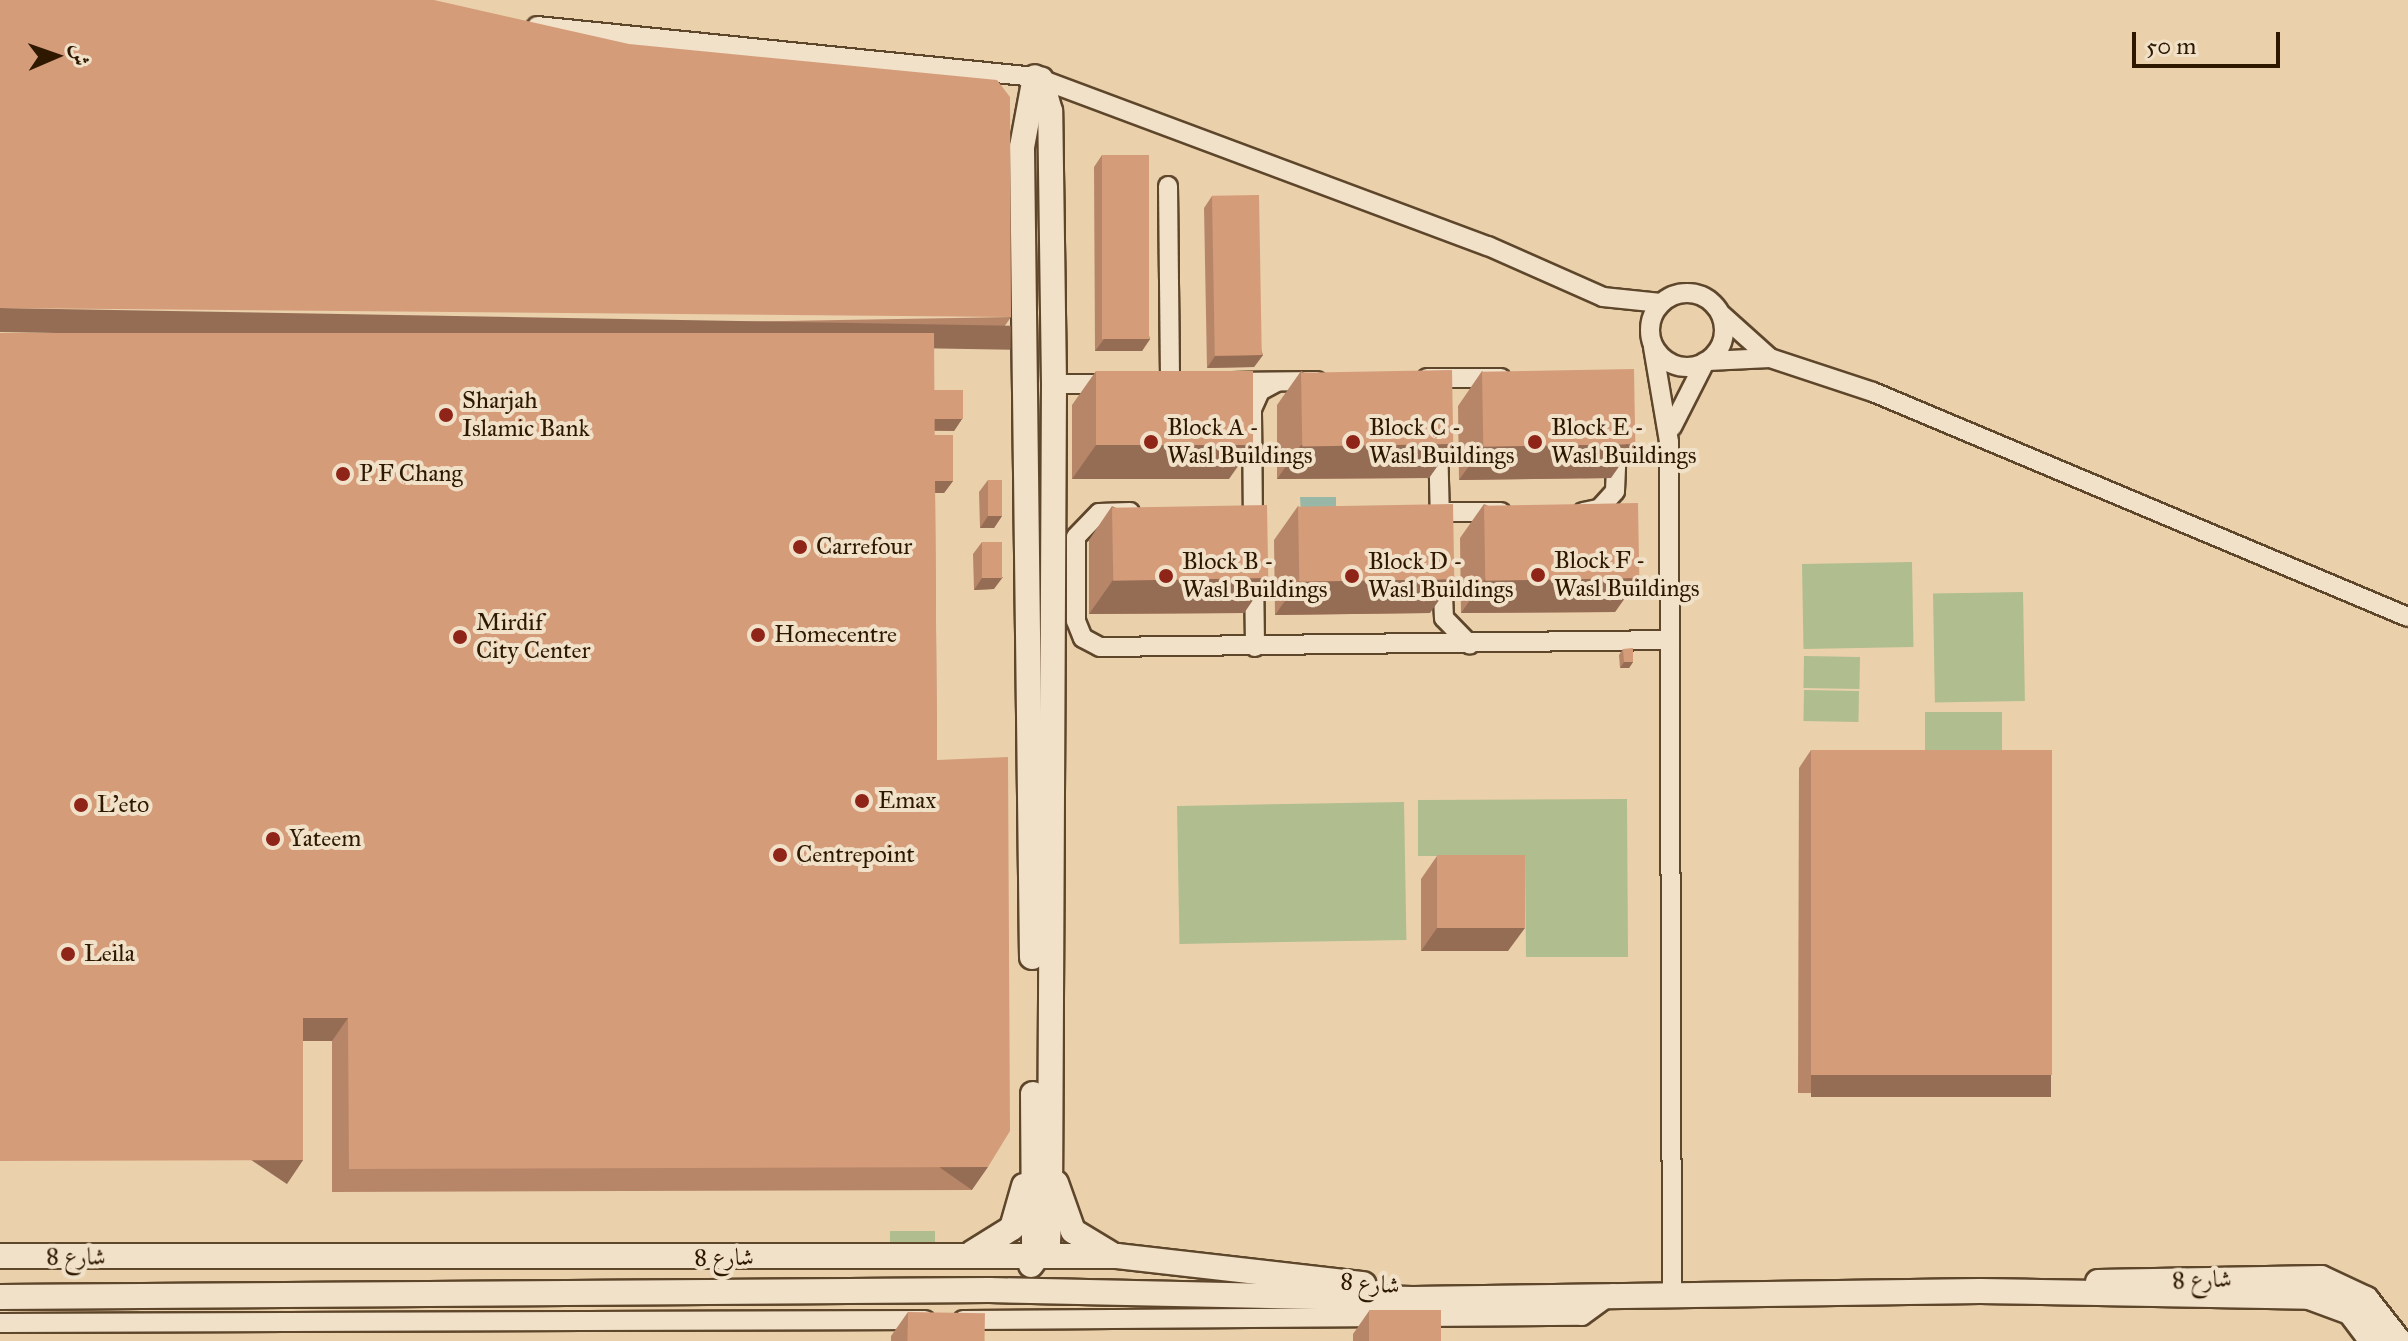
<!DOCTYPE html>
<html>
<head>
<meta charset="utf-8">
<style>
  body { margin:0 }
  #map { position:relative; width:2408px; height:1341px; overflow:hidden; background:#ead1ac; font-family:"IM FELL Great Primer",Amiri,serif }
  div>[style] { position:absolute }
  .green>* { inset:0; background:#b0bd8e; transform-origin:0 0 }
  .water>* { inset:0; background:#98b7a6 }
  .roads { filter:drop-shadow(2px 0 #5e462b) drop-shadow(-2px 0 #5e462b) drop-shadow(0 2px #5e462b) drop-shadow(0 -2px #5e462b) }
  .minor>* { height:18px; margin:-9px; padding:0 9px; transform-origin:9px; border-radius:9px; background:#f1e1c9 }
  .minor>.ring { margin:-9px; padding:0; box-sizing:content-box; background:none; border:18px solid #f1e1c9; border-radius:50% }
  .tertiary>* { height:24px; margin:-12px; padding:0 12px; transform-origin:12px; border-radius:12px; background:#f1e1c9 }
  .wall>* { inset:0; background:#b78669 }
  .shaded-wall>* { inset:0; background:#956d55; transform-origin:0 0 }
  .building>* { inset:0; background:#d59c7a; transform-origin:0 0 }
  .dots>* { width:22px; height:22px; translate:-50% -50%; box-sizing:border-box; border:4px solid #f1e1c9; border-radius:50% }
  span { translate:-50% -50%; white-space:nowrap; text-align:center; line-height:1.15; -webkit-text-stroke:8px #f1e1c9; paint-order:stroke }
  .poi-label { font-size:24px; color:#2f1800 }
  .left { translate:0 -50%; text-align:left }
  .street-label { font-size:24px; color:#2f1800 }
  .north { position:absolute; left:16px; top:16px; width:80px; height:80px; -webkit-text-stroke:6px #f1e1c9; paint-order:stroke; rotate:88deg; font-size:22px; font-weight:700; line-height:32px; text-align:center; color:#2f1800 }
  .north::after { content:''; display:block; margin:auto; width:28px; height:36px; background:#2f1800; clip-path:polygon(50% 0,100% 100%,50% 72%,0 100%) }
  .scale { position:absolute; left:2132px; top:32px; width:148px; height:36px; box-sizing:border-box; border:4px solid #2f1800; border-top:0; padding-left:10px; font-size:24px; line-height:28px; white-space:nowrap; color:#2f1800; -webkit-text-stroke:6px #f1e1c9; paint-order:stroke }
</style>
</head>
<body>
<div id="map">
  <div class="green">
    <div style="left:1912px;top:562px;width:85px;height:110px;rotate:89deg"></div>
    <div style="left:2023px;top:592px;width:109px;height:90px;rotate:89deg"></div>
    <div style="left:1804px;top:656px;width:56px;height:32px;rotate:1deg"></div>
    <div style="left:1804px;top:690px;width:55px;height:31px;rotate:1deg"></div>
    <div style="left:1925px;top:712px;width:77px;height:46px"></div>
    <div style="clip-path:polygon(1627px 799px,1628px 957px,1526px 957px,1525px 856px,1418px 856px,1418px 800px)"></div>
    <div style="left:1404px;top:802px;width:138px;height:227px;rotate:89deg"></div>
    <div style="left:935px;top:1231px;width:11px;height:45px;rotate:90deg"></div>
  </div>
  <div class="water">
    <div style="clip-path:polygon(1300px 497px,1336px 497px,1336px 524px,1301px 514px)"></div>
  </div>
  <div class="roads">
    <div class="minor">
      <div style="left:537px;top:26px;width:501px;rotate:5.85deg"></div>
      <div style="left:1035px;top:77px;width:483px;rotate:20.5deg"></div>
      <div style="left:1488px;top:246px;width:126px;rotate:23.9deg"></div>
      <div style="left:1603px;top:297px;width:58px;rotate:5.9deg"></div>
      <div style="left:1168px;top:186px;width:197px;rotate:89.4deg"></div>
      <div class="ring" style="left:1650px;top:293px;width:56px;height:56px"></div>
      <div style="left:1722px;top:315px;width:64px;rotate:41.9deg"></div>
      <div style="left:1653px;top:347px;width:96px;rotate:80.4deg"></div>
      <div style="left:1669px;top:442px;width:851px;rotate:89.8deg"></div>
      <div style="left:1708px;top:361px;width:62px;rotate:-2.8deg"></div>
      <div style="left:1770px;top:358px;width:108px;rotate:18.3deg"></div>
      <div style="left:1873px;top:392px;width:580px;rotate:22.81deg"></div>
      <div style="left:1427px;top:378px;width:74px"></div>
      <div style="left:1231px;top:382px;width:86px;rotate:-0.7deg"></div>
      <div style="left:1054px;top:384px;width:55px"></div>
      <div style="left:1672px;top:427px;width:73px;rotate:-63.1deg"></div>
      <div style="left:1438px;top:439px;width:83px;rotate:88.6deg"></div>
      <div style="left:1130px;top:512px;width:31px;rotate:178deg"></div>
      <div style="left:1099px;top:513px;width:33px;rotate:134deg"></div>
      <div style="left:1076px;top:537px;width:84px;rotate:90deg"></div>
      <div style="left:1076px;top:621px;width:18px;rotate:68deg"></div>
      <div style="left:1083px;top:638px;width:19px;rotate:28deg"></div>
      <div style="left:1100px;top:647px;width:570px;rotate:-0.7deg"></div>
      <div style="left:1440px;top:512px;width:61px"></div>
      <div style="left:1583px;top:512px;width:16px;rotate:-11deg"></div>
      <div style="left:1599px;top:509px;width:24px;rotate:-48deg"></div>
      <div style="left:1615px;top:491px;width:46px;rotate:-87.5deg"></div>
      <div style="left:1253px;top:527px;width:118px;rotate:-90.5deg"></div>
      <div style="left:1252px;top:409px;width:20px;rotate:-66deg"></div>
      <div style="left:1260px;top:391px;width:19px;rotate:-28deg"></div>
      <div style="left:1442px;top:571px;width:47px;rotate:87.6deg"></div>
      <div style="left:1444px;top:618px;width:37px;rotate:46deg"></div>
      <div style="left:1254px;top:573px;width:74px;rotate:89.2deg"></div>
      <div style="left:1419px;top:1317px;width:163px;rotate:-0.4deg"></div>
      <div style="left:1582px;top:1316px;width:39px;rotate:-36deg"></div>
      <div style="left:963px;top:1320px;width:426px;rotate:-0.4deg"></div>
      <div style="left:0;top:1323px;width:925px;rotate:-0.19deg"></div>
    </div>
    <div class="tertiary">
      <div style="left:1032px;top:957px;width:810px;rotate:-90.71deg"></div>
      <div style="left:1022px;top:147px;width:71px;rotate:-79.5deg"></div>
      <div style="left:1033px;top:1094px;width:151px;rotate:89.6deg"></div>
      <div style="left:1056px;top:1183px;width:51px;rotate:70.5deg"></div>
      <div style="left:1073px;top:1231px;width:44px;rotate:31.2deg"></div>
      <div style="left:972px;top:1253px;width:47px;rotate:-32deg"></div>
      <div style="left:1012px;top:1228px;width:44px;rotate:-74.1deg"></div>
      <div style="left:0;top:1256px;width:1117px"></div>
      <div style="left:1117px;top:1256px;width:248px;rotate:6.5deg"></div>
      <div style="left:1031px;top:1265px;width:29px;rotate:-54deg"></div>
      <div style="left:1048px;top:1242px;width:40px;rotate:-87.1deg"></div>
      <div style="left:1050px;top:1202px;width:818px;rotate:-89.72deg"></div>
      <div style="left:1054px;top:384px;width:273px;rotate:-90.8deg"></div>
      <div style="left:1050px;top:111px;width:33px;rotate:-106deg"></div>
      <div style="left:2098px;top:1282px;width:223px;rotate:-1deg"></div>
      <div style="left:2321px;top:1278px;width:50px;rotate:25deg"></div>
      <div style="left:2366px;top:1299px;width:53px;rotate:51.8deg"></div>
      <div style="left:0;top:1297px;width:989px;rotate:-0.41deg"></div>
      <div style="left:989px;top:1290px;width:424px;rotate:1.2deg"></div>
      <div style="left:1413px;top:1299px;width:567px;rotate:-0.81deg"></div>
      <div style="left:1980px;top:1291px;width:329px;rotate:1deg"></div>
      <div style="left:2309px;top:1297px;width:44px;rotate:20.1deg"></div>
      <div style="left:2350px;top:1312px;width:36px;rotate:53deg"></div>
    </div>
  </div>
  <div class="wall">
    <div style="clip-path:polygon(1102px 155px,1150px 339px,1142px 351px,1095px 351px,1094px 167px)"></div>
    <div style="clip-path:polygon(1212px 196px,1263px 355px,1254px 367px,1207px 368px,1204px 208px)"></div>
    <div style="clip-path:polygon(1011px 317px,995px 340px,934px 340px,934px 390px,962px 419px,954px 431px,934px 431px,934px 435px,953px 481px,944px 493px,935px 493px,937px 760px,972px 1190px,332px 1192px,332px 1041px,303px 1041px,303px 1160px,287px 1184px,106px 333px)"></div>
    <div style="clip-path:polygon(1096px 371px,1229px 479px,1072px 479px,1072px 405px)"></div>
    <div style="clip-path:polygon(1301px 371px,1453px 444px,1429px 478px,1277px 479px,1277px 405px)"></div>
    <div style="clip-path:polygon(1482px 371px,1611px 478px,1459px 480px,1458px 406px)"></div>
    <div style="clip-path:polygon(988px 480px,1002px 516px,994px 528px,980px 528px,979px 492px)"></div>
    <div style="clip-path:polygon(1484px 504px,1639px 578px,1615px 612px,1461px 613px,1460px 538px)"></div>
    <div style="clip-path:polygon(1112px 506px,1268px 578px,1244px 613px,1089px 614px,1089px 540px)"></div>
    <div style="clip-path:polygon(1298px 506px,1430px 613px,1275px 615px,1274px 540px)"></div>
    <div style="clip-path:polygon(982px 542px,994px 589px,974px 590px,973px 554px)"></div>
    <div style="clip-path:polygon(1623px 649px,1633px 662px,1629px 668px,1620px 668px,1619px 655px)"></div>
    <div style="clip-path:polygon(1811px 750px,2051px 1076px,2039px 1094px,1798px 1093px,1799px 768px)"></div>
    <div style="clip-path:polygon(1437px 856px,1508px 951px,1421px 951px,1421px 879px)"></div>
    <div style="clip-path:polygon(1369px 1311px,1441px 1341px,1353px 1341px,1353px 1334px)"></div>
    <div style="clip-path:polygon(908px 1312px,985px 1341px,891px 1341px,891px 1336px)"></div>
  </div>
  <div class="shaded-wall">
    <div style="left:0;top:308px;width:1011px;height:24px;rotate:1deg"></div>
    <div style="clip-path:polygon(1104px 339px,1150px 339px,1142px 351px,1095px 351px)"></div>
    <div style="clip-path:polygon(1263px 355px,1254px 367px,1207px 368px,1215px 356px)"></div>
    <div style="clip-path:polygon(926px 419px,962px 419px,954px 431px,918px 430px)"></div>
    <div style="clip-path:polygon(1453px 444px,1429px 478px,1277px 479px,1301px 445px)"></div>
    <div style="clip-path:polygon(1635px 444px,1611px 478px,1459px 480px,1483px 446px)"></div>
    <div style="clip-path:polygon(1096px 445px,1253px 445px,1229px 479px,1072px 479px)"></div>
    <div style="clip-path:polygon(926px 481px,953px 481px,944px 493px,918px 493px)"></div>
    <div style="clip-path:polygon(988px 516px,1002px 516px,994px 528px,980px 528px)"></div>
    <div style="clip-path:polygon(1003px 577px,994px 589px,974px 590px,982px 578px)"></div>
    <div style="clip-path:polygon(1268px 578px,1244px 613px,1089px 614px,1113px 580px)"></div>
    <div style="clip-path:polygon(1639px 578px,1615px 612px,1461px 613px,1485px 579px)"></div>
    <div style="clip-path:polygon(1454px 579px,1430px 613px,1275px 615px,1299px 581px)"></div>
    <div style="clip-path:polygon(1624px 662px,1633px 662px,1629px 668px,1620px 668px)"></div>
    <div style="clip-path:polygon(1437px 928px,1525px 928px,1508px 951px,1421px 951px)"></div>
    <div style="clip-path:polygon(303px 1018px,348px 1018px,332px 1041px,286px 1041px)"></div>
    <div style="left:1811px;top:1075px;width:240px;height:22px"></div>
    <div style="left:303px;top:1160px;width:29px;height:303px;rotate:124deg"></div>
    <div style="left:988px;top:1167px;width:28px;height:639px;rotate:125deg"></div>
  </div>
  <div class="building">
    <div style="clip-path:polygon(0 0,434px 0,629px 44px,997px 80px,1010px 97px,1011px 317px,0 308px)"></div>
    <div style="left:1102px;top:155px;width:47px;height:184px"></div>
    <div style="left:1259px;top:195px;width:160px;height:47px;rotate:89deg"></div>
    <div style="clip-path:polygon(0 333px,934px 333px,937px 760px,1008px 757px,1010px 1131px,988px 1167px,349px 1169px,348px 1018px,303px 1018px,303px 1160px,0 1161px)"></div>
    <div style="left:1634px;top:369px;width:75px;height:152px;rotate:89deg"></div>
    <div style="left:1452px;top:370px;width:74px;height:151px;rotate:89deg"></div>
    <div style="left:1096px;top:371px;width:157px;height:74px"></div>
    <div style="left:934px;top:390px;width:29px;height:29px"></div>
    <div style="left:934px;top:435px;width:19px;height:46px"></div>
    <div style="left:988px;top:480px;width:14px;height:36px"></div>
    <div style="left:1638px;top:503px;width:75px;height:154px;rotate:89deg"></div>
    <div style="left:1453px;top:504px;width:75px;height:155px;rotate:89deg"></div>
    <div style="left:1267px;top:505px;width:73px;height:155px;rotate:89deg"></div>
    <div style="left:982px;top:542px;width:20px;height:36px"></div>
    <div style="clip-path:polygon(1633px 648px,1633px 662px,1624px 662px,1623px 649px)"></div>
    <div style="left:1811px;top:750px;width:241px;height:325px"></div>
    <div style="left:1525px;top:855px;width:73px;height:88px;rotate:90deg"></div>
    <div style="left:1441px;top:1310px;width:31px;height:72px;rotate:90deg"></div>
    <div style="left:908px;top:1312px;width:77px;height:29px;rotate:1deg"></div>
  </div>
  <div class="dots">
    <div style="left:446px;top:415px;background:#8f2418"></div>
    <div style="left:1151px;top:442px;background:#8f2418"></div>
    <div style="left:1353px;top:442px;background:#8f2418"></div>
    <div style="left:1535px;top:442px;background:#8f2418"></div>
    <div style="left:343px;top:474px;background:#8f2418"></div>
    <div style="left:800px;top:547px;background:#8f2418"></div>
    <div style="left:1538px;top:575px;background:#8f2418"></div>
    <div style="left:1166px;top:576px;background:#8f2418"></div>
    <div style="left:1352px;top:576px;background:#8f2418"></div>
    <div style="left:758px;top:635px;background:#8f2418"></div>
    <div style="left:460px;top:637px;background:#8f2418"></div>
    <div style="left:862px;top:801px;background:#8f2418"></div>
    <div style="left:81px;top:805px;background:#8f2418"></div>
    <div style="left:273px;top:839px;background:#8f2418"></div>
    <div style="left:780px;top:855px;background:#8f2418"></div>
    <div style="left:68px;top:954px;background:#8f2418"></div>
  </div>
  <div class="poi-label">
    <span class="left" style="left:462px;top:415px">Sharjah<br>Islamic Bank</span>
    <span class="left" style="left:1167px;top:442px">Block A -<br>Wasl Buildings</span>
    <span class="left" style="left:1369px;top:442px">Block C -<br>Wasl Buildings</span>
    <span class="left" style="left:1551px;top:442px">Block E -<br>Wasl Buildings</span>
    <span class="left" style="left:359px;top:474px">P F Chang</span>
    <span class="left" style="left:816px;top:547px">Carrefour</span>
    <span class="left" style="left:1554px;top:575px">Block F -<br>Wasl Buildings</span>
    <span class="left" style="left:1182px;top:576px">Block B -<br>Wasl Buildings</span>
    <span class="left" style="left:1368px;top:576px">Block D -<br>Wasl Buildings</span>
    <span class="left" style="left:476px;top:637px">Mirdif<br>City Center</span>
    <span class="left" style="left:774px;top:635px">Homecentre</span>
    <span class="left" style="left:878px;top:801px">Emax</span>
    <span class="left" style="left:97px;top:805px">L’eto</span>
    <span class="left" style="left:289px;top:839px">Yateem</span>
    <span class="left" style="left:796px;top:855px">Centrepoint</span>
    <span class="left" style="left:84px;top:954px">Leila</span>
  </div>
  <div class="street-label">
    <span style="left:76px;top:1257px;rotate:1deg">شارع 8</span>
    <span style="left:724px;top:1258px">شارع 8</span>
    <span style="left:2202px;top:1280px;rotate:-1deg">شارع 8</span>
    <span style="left:1370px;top:1284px;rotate:5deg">شارع 8</span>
  </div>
  <div class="north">ش</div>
  <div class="scale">50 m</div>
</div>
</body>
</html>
